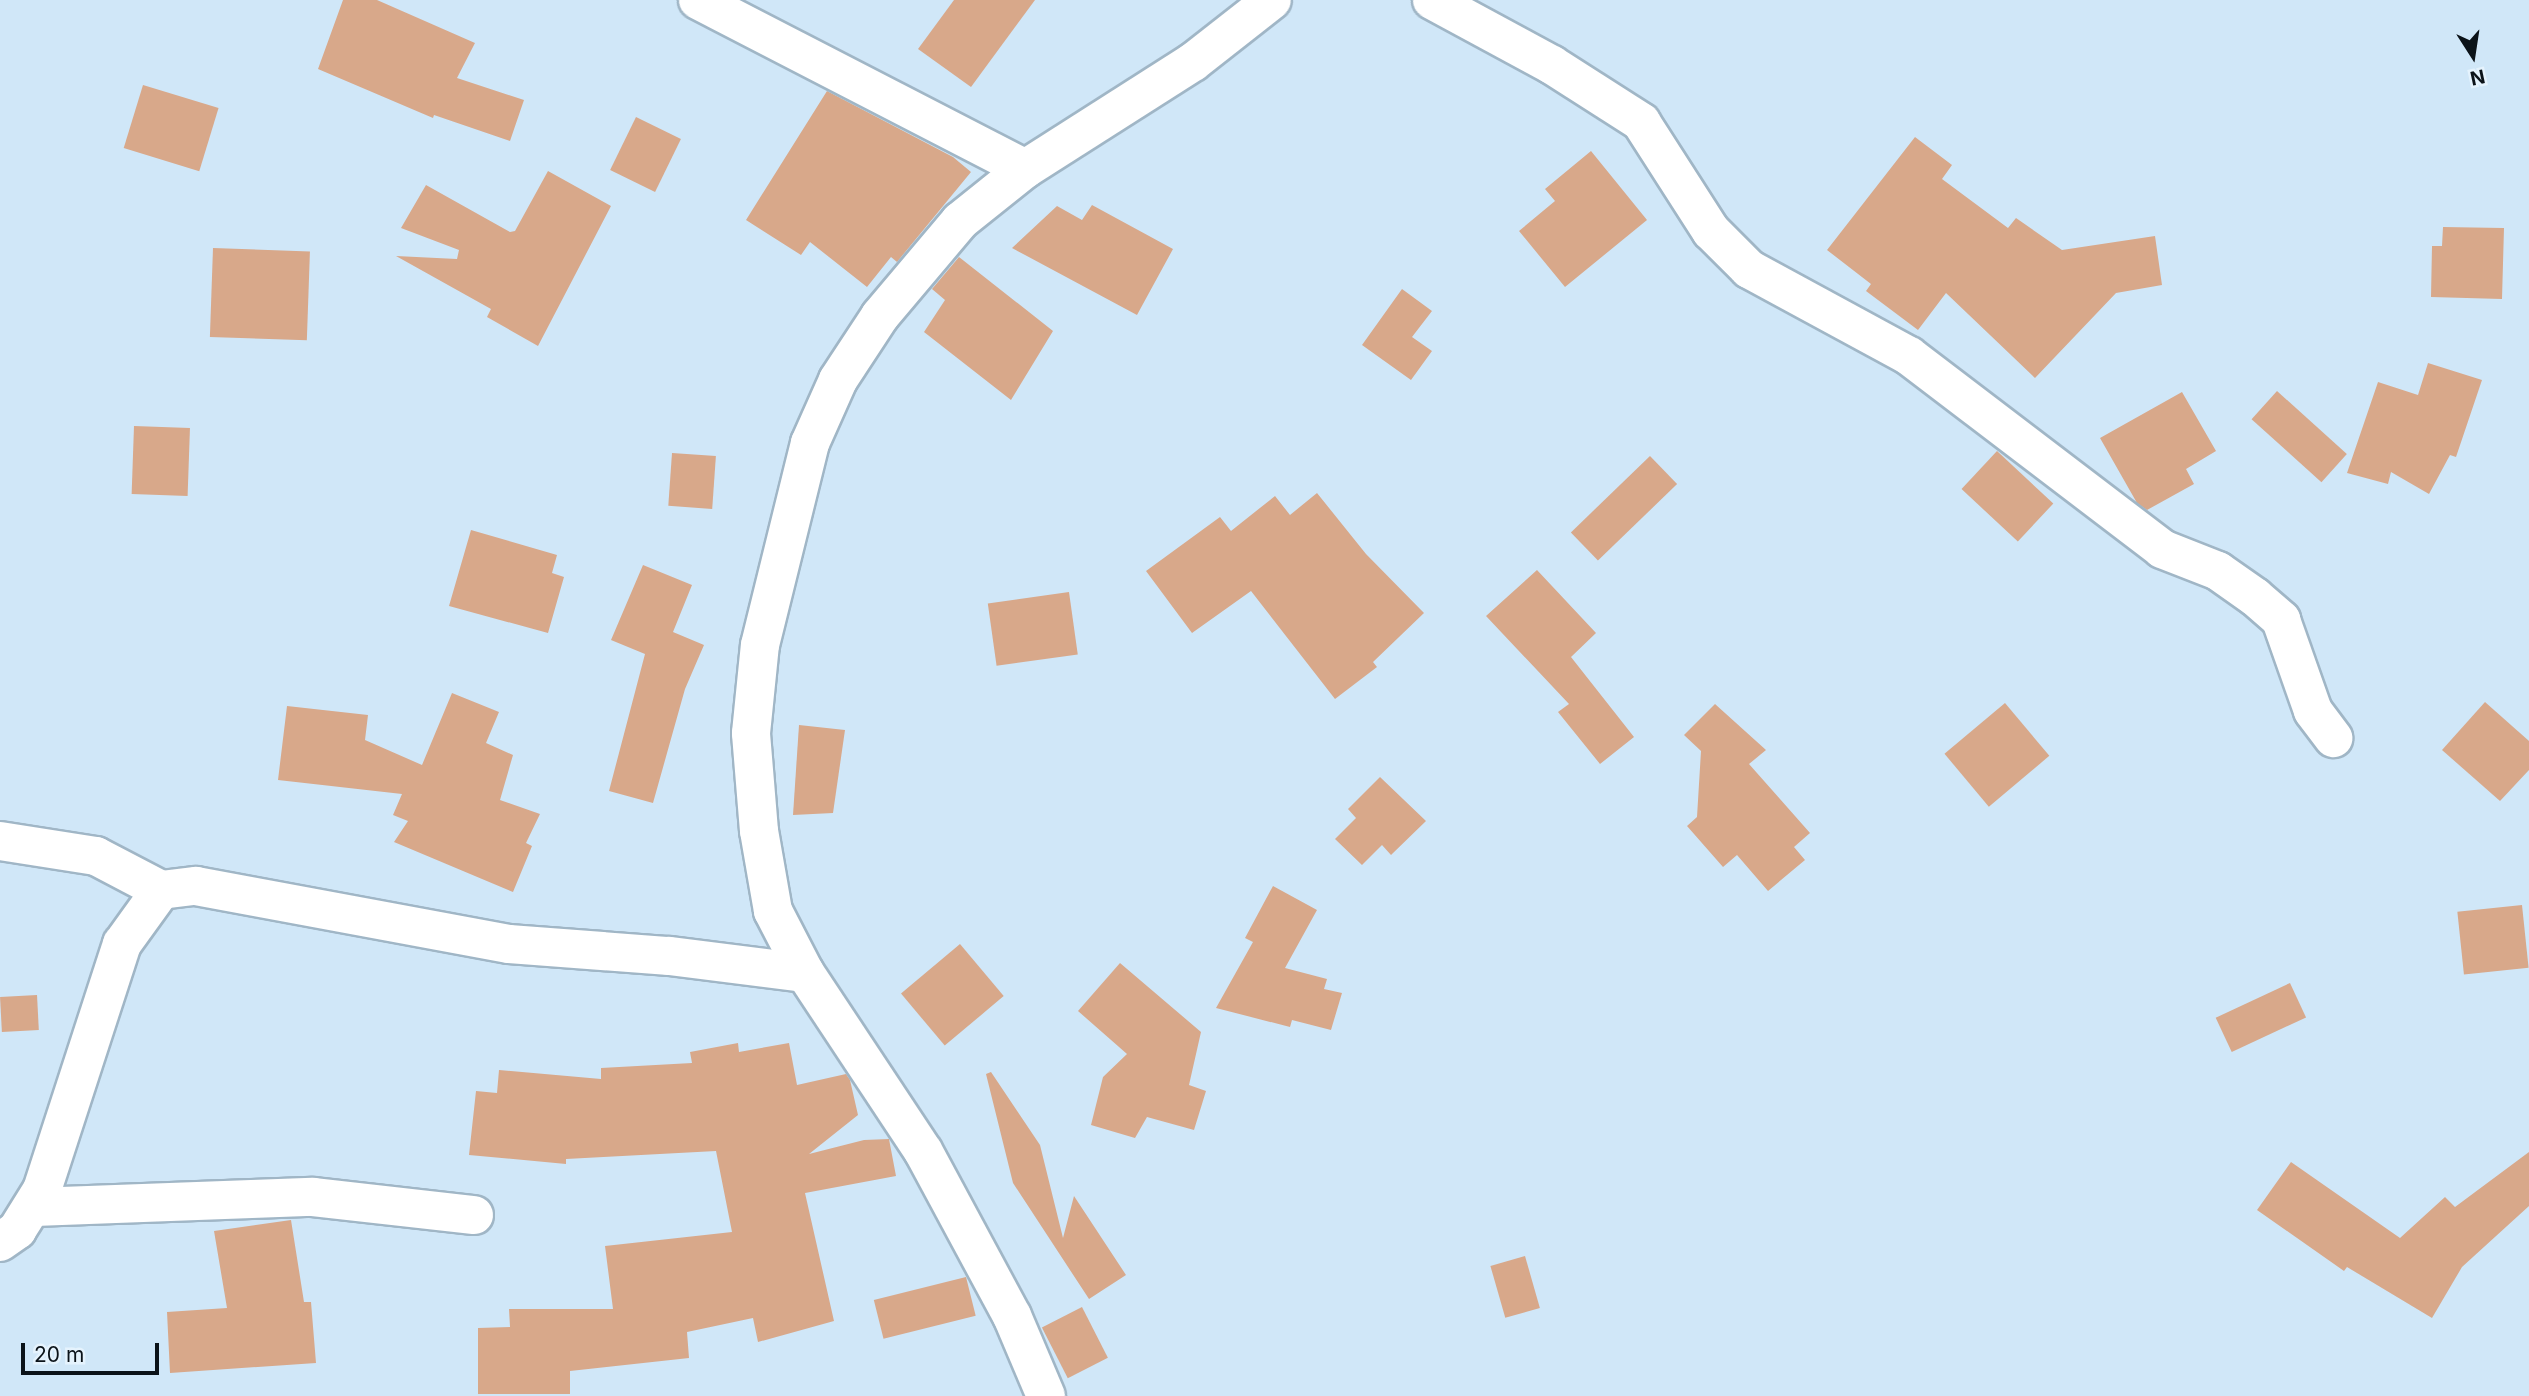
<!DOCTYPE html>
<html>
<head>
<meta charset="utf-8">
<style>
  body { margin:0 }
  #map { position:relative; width:2529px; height:1396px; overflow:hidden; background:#d0e7f8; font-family:Inter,sans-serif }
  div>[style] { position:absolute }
  .building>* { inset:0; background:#d8a88a; transform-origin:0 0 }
  .roads { filter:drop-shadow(2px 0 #a0b6c6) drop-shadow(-2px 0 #a0b6c6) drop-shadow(0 2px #a0b6c6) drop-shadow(0 -2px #a0b6c6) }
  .minor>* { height:38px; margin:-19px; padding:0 19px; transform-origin:19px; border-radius:19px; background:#fff }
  span { translate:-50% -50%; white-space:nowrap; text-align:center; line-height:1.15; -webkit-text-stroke:6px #e5f3fd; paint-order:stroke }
  .north { position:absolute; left:2438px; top:21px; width:70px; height:70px; -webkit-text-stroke:5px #e5f3fd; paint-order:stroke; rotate:168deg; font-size:19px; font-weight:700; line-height:28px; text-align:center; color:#0b1319 }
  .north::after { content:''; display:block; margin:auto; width:24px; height:32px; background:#0b1319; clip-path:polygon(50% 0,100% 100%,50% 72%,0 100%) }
  .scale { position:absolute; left:21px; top:1343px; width:138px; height:32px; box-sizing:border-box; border:4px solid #0b1319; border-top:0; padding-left:9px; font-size:21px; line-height:24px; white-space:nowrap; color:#0b1319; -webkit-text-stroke:5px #e5f3fd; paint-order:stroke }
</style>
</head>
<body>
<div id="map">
  <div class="building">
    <div style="clip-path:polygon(343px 0,377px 0,475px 43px,457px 78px,524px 100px,510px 141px,434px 115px,433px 118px,318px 69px)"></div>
    <div style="clip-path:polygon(954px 0,1035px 0,971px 87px,918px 49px)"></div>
    <div style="left:143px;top:85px;width:79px;height:66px;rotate:17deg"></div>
    <div style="clip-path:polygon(827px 91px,953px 157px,971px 172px,897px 262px,891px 257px,867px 287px,810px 242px,801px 255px,746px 220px)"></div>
    <div style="left:636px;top:117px;width:50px;height:59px;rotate:26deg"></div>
    <div style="clip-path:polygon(1915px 137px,1952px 165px,1942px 179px,2008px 228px,2016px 218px,2062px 250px,2155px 236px,2162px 285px,2116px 293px,2035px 378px,1946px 293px,1918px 330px,1866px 291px,1871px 284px,1827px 250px)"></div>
    <div style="clip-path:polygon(1591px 151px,1647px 220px,1565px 287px,1519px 231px,1555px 201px,1545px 189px)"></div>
    <div style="clip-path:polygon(548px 171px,611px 206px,538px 346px,487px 317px,491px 309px,396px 256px,457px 259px,459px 250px,401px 228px,426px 185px,510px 232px,515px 231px)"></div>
    <div style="clip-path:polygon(1092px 205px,1173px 249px,1137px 315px,1012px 248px,1057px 206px,1082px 220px)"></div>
    <div style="clip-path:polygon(2443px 227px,2504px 228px,2502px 299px,2431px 297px,2432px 246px,2442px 246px)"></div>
    <div style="left:213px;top:248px;width:97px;height:89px;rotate:2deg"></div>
    <div style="clip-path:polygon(959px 257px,1053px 331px,1011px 400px,924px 332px,945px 300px,932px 289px)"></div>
    <div style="clip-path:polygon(1402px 289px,1432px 311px,1412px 337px,1432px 351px,1411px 380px,1362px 345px)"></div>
    <div style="clip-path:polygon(2428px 363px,2482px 380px,2456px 457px,2450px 455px,2429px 494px,2391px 472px,2388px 484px,2347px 473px,2378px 382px,2418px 395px)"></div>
    <div style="left:2277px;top:391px;width:94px;height:38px;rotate:42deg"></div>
    <div style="clip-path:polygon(2182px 392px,2216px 451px,2186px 469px,2194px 484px,2147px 510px,2137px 503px,2100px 438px)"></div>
    <div style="left:134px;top:426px;width:56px;height:68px;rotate:2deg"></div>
    <div style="left:1997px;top:451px;width:77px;height:52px;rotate:43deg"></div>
    <div style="left:672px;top:453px;width:44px;height:53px;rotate:4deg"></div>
    <div style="left:1650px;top:456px;width:39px;height:110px;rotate:46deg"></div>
    <div style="clip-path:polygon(1317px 493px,1366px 554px,1424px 613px,1373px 662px,1377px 667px,1335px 699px,1251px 591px,1192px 633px,1146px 571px,1220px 517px,1231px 531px,1275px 496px,1290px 515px)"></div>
    <div style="clip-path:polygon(471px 530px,557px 555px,552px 573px,564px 577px,548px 633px,449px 606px)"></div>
    <div style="clip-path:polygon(643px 565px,692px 585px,673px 632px,704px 645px,685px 689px,653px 803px,609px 791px,645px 654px,611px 640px)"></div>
    <div style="clip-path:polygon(1537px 570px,1596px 633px,1571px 657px,1634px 737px,1600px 764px,1558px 712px,1569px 704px,1486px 616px)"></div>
    <div style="left:1069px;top:592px;width:63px;height:82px;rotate:82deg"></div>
    <div style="clip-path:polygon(452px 693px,499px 712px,486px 743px,513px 755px,500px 800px,540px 814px,526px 843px,532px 846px,513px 892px,394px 842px,408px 821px,393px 815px,402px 794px,278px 780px,287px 706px,368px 715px,365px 740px,422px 765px)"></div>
    <div style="clip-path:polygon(2485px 702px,2529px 741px,2529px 770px,2500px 801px,2442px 750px)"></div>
    <div style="left:2005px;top:703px;width:69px;height:79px;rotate:50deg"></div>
    <div style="clip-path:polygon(1715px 704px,1766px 750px,1749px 764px,1810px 833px,1794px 847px,1805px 860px,1768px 891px,1737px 855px,1723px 867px,1687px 826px,1697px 817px,1701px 751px,1684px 735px)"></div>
    <div style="clip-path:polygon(799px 725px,845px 730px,833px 813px,793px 815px)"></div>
    <div style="clip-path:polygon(1380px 777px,1426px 821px,1391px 855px,1382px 845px,1362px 865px,1335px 839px,1356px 818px,1348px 809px)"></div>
    <div style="clip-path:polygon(1273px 886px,1317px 910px,1285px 968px,1327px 979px,1324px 989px,1342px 993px,1331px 1030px,1292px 1020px,1290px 1027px,1216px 1008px,1253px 942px,1245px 938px)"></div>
    <div style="left:2522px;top:905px;width:63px;height:65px;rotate:84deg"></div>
    <div style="left:960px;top:944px;width:68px;height:77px;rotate:50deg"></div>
    <div style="clip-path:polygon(1120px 963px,1201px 1032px,1189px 1085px,1206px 1091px,1194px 1130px,1147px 1117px,1135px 1138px,1091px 1125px,1103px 1077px,1127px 1054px,1078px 1011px)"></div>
    <div style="left:2290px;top:983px;width:38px;height:82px;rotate:65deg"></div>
    <div style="left:37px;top:995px;width:35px;height:37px;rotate:87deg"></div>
    <div style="clip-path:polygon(738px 1043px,739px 1052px,789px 1043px,797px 1085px,846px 1074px,850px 1080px,858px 1115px,809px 1154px,864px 1140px,889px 1139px,896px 1176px,805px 1193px,834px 1321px,758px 1342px,753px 1318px,687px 1332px,689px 1358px,570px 1371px,570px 1394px,478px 1394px,478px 1328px,510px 1327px,509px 1309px,613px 1309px,605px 1246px,732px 1232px,716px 1151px,566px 1159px,566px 1164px,469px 1155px,476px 1091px,497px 1093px,499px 1070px,601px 1079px,601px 1068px,692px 1063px,690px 1052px)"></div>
    <div style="clip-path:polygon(991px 1072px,1040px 1145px,1063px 1238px,1074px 1196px,1126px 1275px,1089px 1299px,1013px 1183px,986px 1074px)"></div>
    <div style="clip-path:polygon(2529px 1152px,2529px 1206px,2462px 1267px,2432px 1318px,2347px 1267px,2344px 1271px,2257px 1210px,2291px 1162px,2400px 1238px,2445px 1197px,2455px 1207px)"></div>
    <div style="clip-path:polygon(291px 1220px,304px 1302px,311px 1302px,316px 1363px,170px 1373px,167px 1312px,227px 1308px,214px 1231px)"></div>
    <div style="left:1525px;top:1256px;width:54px;height:36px;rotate:74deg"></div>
    <div style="left:966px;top:1277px;width:40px;height:95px;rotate:76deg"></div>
    <div style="left:1082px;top:1307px;width:57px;height:45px;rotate:63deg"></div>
  </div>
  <div class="roads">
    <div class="minor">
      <div style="left:698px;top:0;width:368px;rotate:27.3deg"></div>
      <div style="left:1432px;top:0;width:136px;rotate:28.4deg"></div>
      <div style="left:1552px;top:65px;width:106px;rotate:32.6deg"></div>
      <div style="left:1641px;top:122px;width:130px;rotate:57.3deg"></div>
      <div style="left:1711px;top:231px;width:54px;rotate:45deg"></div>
      <div style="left:1749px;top:269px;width:182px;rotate:28.5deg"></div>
      <div style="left:1909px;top:356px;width:318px;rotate:37.3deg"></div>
      <div style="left:2162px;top:549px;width:60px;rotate:21.4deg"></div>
      <div style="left:2218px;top:571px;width:45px;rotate:35.1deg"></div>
      <div style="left:2255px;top:597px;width:35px;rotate:41deg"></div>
      <div style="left:2281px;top:620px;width:96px;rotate:70.6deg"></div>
      <div style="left:2313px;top:711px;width:34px;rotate:53deg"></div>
      <div style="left:0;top:841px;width:97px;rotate:8.9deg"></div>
      <div style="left:96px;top:856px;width:73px;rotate:27.6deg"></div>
      <div style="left:34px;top:1207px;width:279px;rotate:-2.1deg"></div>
      <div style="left:313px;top:1197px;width:162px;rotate:6.4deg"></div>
      <div style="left:0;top:1242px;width:21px;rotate:-35deg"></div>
      <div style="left:17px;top:1230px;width:47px;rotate:-58deg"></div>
      <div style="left:42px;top:1190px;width:259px;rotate:-72deg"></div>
      <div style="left:122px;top:944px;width:67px;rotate:-54.2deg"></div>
      <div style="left:161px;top:890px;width:35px;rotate:-7deg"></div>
      <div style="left:196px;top:886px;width:318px;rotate:10.5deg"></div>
      <div style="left:509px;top:944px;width:161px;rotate:4.3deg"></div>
      <div style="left:670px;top:956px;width:136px;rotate:7.2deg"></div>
      <div style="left:1046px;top:1396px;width:87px;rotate:-113deg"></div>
      <div style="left:1012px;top:1316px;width:187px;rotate:-118.3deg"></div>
      <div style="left:923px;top:1151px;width:214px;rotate:-123.5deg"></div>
      <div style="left:805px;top:973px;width:70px;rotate:-117.3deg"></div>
      <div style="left:773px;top:911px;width:81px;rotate:-99.9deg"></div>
      <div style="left:759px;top:831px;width:98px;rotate:-94.7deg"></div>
      <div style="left:751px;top:733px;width:88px;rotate:-84.2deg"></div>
      <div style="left:760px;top:645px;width:208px;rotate:-76.1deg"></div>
      <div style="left:810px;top:443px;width:69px;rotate:-66deg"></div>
      <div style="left:838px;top:380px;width:77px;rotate:-56.7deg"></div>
      <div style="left:880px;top:316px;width:124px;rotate:-49.9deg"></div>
      <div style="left:960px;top:221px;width:83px;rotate:-38.7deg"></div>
      <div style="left:1025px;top:169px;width:199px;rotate:-32.5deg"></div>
      <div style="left:1193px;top:62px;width:100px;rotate:-38.1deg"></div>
    </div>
  </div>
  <div class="north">N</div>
  <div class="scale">20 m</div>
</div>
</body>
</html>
